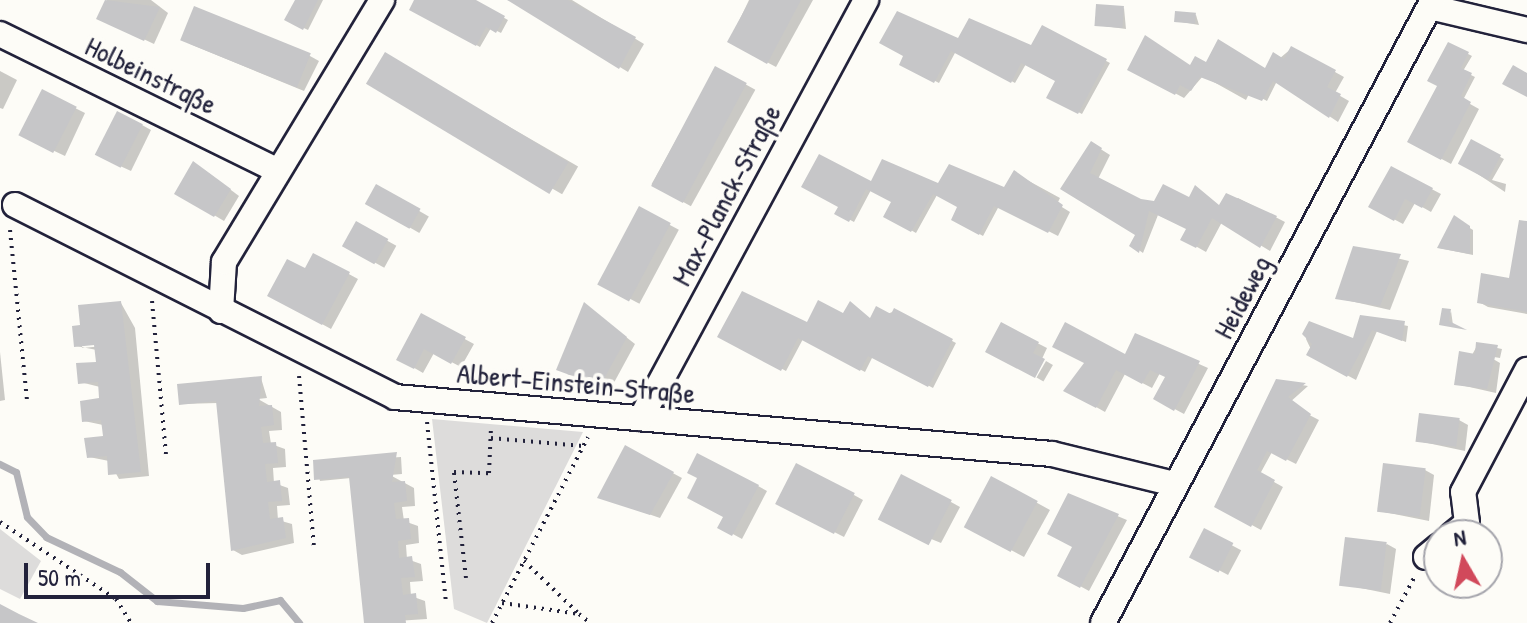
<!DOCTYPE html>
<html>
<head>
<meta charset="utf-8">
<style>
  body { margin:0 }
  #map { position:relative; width:1527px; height:623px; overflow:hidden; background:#fdfcf7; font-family:"Patrick Hand",sans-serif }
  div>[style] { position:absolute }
  .green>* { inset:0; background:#dddcdb }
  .shadow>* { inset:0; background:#0003; transform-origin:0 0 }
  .stream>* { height:7px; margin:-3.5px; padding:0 3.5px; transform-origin:3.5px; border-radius:3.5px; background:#b2b2b7 }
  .building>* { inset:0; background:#c6c6c8; transform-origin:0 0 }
  .path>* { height:4px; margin-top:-2px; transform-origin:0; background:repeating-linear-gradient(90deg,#22223b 0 2px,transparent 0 8px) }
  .roads { filter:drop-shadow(2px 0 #22223b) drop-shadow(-2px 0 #22223b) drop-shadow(0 2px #22223b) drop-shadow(0 -2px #22223b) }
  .street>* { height:24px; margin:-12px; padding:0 12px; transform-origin:12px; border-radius:12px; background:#fdfcf7 }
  span { translate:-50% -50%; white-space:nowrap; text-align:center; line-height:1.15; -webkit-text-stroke:8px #fdfcf7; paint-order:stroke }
  .street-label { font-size:28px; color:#22223b }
  .north { position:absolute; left:1423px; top:519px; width:80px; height:80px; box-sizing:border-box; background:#fdfcf7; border:2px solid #a5a5ac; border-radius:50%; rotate:351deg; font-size:22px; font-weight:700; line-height:32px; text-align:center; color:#22223b }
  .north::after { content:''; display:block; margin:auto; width:28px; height:36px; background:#d1495b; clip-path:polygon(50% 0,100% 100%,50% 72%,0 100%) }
  .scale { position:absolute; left:24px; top:563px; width:186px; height:36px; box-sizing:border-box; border:4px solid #22223b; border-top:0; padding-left:10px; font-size:24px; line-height:28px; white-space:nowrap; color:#22223b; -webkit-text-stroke:6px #fdfcf7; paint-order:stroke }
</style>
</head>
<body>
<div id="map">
  <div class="green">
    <div style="clip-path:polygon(432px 419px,583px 432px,487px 623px,454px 609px)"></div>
    <div style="clip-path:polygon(0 529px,41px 561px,20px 599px,0 589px)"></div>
  </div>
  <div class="shadow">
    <div style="clip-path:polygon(107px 0,151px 0,168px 13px,154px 44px,99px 18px)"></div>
    <div style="clip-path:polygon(299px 0,323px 0,308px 30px,287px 20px)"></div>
    <div style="clip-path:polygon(416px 0,472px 0,508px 20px,501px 33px,491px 28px,480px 47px,411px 9px)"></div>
    <div style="clip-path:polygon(510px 0,572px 0,644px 44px,628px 72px)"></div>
    <div style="clip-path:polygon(749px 0,813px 0,776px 67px,729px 42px)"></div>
    <div style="clip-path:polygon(1124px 8px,1126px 29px,1096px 25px)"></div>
    <div style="clip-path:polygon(1196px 15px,1199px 25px,1176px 21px)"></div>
    <div style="clip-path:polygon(1042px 27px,1110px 63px,1082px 114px,1049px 97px,1058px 80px,1026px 64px,1015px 83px,956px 51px,939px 83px,902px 64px,959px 41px,1032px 48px)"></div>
    <div style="clip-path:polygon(190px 44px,310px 56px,319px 61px,304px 91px)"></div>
    <div style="clip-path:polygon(1449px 44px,1472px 56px,1463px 71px,1475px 77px,1463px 100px,1479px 109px,1451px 164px,1410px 142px,1440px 85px)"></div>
    <div style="clip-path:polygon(1292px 48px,1344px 77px,1335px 93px,1349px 101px,1338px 122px,1277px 81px,1267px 101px,1250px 92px,1246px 100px,1203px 76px,1184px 98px,1130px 69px,1266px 70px)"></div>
    <div style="left:385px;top:55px;width:223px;height:32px;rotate:30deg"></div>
    <div style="left:716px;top:68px;width:45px;height:133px;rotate:29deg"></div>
    <div style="clip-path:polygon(0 71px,17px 80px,3px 109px,0 108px)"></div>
    <div style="clip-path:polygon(43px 92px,85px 113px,65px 156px,31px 140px)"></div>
    <div style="clip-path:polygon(142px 125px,151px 130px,131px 171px,107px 160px)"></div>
    <div style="clip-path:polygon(1472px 142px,1504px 159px,1492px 180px,1506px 184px,1505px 192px,1461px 163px)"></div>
    <div style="clip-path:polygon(1091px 143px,1110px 155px,1098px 179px,1141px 201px,1209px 210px,1196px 188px,1220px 208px,1238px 198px,1285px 222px,1270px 251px,1222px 222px,1206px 252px,1183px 239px,1188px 229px,1158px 215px,1143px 253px,1133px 246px,1139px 235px,1072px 193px)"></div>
    <div style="clip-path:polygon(1392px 168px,1441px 194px,1431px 212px,1415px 203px,1403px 224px,1371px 207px)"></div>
    <div style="clip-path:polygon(203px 169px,239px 196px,224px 221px,177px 193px)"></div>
    <div style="clip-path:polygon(1014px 173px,1060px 198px,1057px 204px,1070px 212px,1058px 236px,999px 206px,983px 236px,953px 219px,960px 206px,937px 195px,916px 233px,886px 216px,893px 202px,871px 190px,854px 222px,837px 213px,871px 184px,1005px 190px)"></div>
    <div style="left:376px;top:186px;width:61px;height:19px;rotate:30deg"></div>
    <div style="left:640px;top:209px;width:44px;height:84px;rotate:28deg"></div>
    <div style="clip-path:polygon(1454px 218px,1473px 230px,1473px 255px,1439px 248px)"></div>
    <div style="clip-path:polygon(1527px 223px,1527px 314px,1488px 307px,1479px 302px,1511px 280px)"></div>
    <div style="left:357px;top:224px;width:45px;height:25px;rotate:29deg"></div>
    <div style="clip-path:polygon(1354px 248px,1409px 261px,1390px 310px,1337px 298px)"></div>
    <div style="clip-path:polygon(314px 255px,358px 279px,331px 329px,269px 295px,306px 271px)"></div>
    <div style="clip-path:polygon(evenodd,121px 303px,135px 328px,149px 476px,119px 479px,109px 461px,89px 457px,105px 438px,103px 425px,84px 421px,102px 400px,100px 387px,80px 382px,98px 363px,97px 350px,76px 346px,86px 327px,121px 303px,104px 342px,104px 346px,82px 348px,82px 344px,104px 342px)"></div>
    <div style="clip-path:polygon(585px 305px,635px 344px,610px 390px,567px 374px)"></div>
    <div style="clip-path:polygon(895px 311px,956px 343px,933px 388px,873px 356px,865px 372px,803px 339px,786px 371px,720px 336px,844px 316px,871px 320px)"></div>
    <div style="clip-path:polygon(1451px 311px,1453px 325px,1445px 326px)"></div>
    <div style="clip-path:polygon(422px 316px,474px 344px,461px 367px,434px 353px,423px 373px,399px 359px)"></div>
    <div style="clip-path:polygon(1362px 317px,1408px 326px,1406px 342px,1377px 331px,1356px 380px,1315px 358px,1306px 339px,1310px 323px,1355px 341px)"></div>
    <div style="clip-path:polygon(1002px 325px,1047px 348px,1034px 376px)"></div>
    <div style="clip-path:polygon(1136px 336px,1208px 368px,1184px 414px,1156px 399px,1168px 377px,1160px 373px,1152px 388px,1125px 374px,1105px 412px,1066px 390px,1087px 363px,1125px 356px)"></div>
    <div style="clip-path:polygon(1478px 344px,1502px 349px,1500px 358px,1488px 356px,1500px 363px,1496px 393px,1456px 384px)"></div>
    <div style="clip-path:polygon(0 352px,5px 400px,0 401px)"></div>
    <div style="left:1046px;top:361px;width:8px;height:19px;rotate:30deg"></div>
    <div style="clip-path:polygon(261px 378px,267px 398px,258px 399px,281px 412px,282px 430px,269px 431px,271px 444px,285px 449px,286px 467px,273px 468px,274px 483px,288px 488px,290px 505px,277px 506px,278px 520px,292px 524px,294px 543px,242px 555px,233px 550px,218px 403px,181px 404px)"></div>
    <div style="clip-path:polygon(1278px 381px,1308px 386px,1288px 404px,1319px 420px,1296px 464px,1272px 452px,1260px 474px,1283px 487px,1261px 530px,1217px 506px)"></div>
    <div style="clip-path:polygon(1459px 420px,1468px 425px,1465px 451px,1418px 441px)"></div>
    <div style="clip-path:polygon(626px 448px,682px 478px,660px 518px,599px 497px)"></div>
    <div style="clip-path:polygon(401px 457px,402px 474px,390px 475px,414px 488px,415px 506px,402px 507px,404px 521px,418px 526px,419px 543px,406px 545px,407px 559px,421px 564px,423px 581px,410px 582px,411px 596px,425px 601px,427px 619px,366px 623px,351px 478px,320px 481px,315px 462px)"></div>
    <div style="clip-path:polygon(1425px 470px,1434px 475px,1429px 521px,1379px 511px)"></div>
    <div style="clip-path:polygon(992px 478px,1050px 510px,1024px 557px,979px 533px)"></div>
    <div style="clip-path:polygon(758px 486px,767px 491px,742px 539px,720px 527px)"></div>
    <div style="clip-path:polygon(854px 495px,863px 500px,844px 537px,787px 508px)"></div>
    <div style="clip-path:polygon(1069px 496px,1127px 520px,1089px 591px,1060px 575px,1075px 547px)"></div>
    <div style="clip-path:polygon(951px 502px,960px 507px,941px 543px,880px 518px)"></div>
    <div style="left:1205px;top:531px;width:41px;height:28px;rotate:28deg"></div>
    <div style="clip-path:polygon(1387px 544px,1396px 549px,1390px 594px,1341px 584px)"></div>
  </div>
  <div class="stream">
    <div style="left:0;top:464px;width:18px;rotate:27deg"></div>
    <div style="left:16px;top:472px;width:46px;rotate:76.3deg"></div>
    <div style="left:27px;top:517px;width:28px;rotate:46deg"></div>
    <div style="left:46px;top:537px;width:82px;rotate:25.3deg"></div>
    <div style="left:120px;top:572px;width:47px;rotate:38.1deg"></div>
    <div style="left:157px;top:601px;width:86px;rotate:4.7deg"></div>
    <div style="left:243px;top:608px;width:38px;rotate:-12deg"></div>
    <div style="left:280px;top:600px;width:30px;rotate:50deg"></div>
  </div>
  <div class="building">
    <div style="clip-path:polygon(105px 0,160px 7px,144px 41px,96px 19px)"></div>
    <div style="clip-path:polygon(295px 0,318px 0,303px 30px,284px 20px)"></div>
    <div style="clip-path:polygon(414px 0,476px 0,505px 16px,496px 33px,486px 27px,476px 46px,409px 10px)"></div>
    <div style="clip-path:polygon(507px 0,568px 0,636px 37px,619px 69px)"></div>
    <div style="clip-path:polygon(750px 0,801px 0,767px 64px,727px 42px)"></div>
    <div style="left:1096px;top:4px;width:28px;height:22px;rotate:4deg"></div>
    <div style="left:194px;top:6px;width:126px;height:37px;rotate:22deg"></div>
    <div style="clip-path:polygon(897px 11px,958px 38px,969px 18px,1031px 45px,1042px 25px,1107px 59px,1078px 114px,1046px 98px,1055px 81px,1021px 63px,1011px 83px,951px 51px,934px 83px,899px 65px,903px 56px,879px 43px)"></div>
    <div style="left:1175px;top:11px;width:21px;height:11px;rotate:5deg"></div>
    <div style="clip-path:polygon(1145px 35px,1190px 65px,1195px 56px,1206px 62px,1218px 39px,1265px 68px,1273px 52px,1284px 59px,1291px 46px,1336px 70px,1327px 87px,1341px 94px,1329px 118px,1273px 81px,1262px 101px,1200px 77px,1191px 91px,1180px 85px,1175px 95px,1127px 70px)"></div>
    <div style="clip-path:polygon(1448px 42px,1469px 52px,1461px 68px,1472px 73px,1461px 96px,1471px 102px,1441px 160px,1407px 142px,1437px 86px,1427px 81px)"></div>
    <div style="left:385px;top:52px;width:214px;height:37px;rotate:31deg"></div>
    <div style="clip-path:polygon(1513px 65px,1527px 73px,1527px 97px,1502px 84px)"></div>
    <div style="left:715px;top:66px;width:36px;height:136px;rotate:28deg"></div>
    <div style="left:42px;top:89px;width:39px;height:52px;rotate:27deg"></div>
    <div style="left:117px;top:111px;width:29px;height:49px;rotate:27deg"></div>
    <div style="left:1471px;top:139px;width:34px;height:28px;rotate:28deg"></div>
    <div style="clip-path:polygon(1091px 141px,1102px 148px,1090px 173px,1141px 199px,1154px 201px,1163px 184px,1189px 197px,1195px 185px,1219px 205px,1226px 193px,1277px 216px,1260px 248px,1212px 218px,1196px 248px,1180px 240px,1186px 229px,1149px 211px,1139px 253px,1129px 246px,1135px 235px,1060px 189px)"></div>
    <div style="clip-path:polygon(819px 154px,871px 181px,882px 159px,938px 183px,949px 164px,1004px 187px,1014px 170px,1063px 205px,1048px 233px,994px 206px,979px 235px,951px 220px,957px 207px,933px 194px,911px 232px,883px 217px,891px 202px,866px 189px,849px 222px,834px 214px,838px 207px,801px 187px)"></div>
    <div style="clip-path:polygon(193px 161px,231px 189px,214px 217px,174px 194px)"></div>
    <div style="clip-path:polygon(1391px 166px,1433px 188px,1422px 208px,1405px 199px,1394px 221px,1368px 207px)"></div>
    <div style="left:376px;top:184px;width:51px;height:23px;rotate:29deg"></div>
    <div style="left:639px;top:206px;width:36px;height:89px;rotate:28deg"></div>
    <div style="clip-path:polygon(1454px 215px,1470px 226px,1470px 254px,1437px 248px)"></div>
    <div style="clip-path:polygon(1519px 220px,1527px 221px,1527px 312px,1477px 303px,1481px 273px,1509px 278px)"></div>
    <div style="left:356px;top:221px;width:37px;height:29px;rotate:29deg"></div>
    <div style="clip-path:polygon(1353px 246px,1401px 254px,1380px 306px,1335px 299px)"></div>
    <div style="clip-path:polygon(313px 253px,350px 272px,322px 325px,267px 296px,287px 259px,305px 268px)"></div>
    <div style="clip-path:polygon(742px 291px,807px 322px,818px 300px,843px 313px,850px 301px,870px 318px,876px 306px,891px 314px,894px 308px,953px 339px,928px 387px,868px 356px,860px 371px,798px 338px,781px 371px,717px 337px)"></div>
    <div style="clip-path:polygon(121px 301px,141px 472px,108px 475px,107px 456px,87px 458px,84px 438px,103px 436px,101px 420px,82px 422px,80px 401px,99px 398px,98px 382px,78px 384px,76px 363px,96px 362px,94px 345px,74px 347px,72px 326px,80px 325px,78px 305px)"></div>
    <div style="clip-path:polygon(584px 302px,627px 337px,600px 386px,556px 370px)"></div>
    <div style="clip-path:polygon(1442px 308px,1451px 309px,1449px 321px,1467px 330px,1439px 325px)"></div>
    <div style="clip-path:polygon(421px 313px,466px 337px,451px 364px,424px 349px,414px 369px,396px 360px)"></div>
    <div style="clip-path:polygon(1360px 315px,1405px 321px,1402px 341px,1372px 330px,1347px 377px,1306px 355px,1312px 344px,1302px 334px,1309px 321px,1353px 338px)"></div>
    <div style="clip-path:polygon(1001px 322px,1039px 342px,1033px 353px,1045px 359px,1035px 378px,985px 352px)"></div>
    <div style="clip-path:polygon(1065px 322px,1125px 354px,1135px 333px,1200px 361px,1174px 411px,1153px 399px,1165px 377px,1150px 370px,1142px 384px,1116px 370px,1096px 408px,1063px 391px,1084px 363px,1052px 347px)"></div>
    <div style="clip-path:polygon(1476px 342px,1498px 345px,1487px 389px,1454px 385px,1459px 351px,1475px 354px)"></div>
    <div style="clip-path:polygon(262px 376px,259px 406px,272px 405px,274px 425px,261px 427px,263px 443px,276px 442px,278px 463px,265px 464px,267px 482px,280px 480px,282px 501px,268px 502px,270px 519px,283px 517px,286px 538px,231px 551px,216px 401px,179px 405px,177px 384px)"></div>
    <div style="clip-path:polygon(1276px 379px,1306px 383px,1288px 397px,1311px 414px,1286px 461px,1267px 451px,1257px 470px,1275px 480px,1251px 527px,1214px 507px)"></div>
    <div style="left:1419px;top:413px;width:41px;height:29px;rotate:7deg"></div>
    <div style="clip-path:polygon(625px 445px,674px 472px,650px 515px,597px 498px)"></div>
    <div style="clip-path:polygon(397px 452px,392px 482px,405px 481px,407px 501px,394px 503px,396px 519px,409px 518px,411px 539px,398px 541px,399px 558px,412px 556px,415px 577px,401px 578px,403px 595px,416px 593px,418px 614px,405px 615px,406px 623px,364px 623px,349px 477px,314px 480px,313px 460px)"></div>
    <div style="clip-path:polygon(697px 453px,759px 485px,732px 536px,717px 528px,723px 517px,687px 498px,697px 478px,687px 473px)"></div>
    <div style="left:796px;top:463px;width:66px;height:46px;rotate:27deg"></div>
    <div style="left:1383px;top:463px;width:43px;height:49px;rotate:7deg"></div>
    <div style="left:901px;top:474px;width:57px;height:51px;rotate:27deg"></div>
    <div style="left:991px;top:476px;width:53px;height:58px;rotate:28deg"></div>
    <div style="clip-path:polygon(1068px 493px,1119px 514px,1080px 588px,1057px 576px,1072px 547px,1047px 534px)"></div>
    <div style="left:1204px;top:528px;width:33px;height:33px;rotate:27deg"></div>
    <div style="left:1345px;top:537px;width:42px;height:49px;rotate:7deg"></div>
    <div style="clip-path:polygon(0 604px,19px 614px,38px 623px,0 623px)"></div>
  </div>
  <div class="path">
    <div style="left:10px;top:230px;width:170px;rotate:84.3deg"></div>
    <div style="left:152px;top:301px;width:154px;rotate:84.8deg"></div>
    <div style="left:299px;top:376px;width:174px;rotate:85deg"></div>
    <div style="left:427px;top:422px;width:183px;rotate:84deg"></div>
    <div style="left:491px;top:438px;width:92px;rotate:5deg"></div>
    <div style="left:0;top:522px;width:139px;rotate:33.6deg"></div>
    <div style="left:116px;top:599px;width:28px;rotate:58deg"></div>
    <div style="left:524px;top:561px;width:74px;rotate:43.9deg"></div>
    <div style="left:466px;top:578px;width:107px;rotate:-96.5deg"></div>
    <div style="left:454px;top:472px;width:35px;rotate:2deg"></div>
    <div style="left:489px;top:473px;width:45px;rotate:-87.5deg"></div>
    <div style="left:502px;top:603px;width:78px;rotate:8.1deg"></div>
    <div style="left:579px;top:614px;width:14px;rotate:39deg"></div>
    <div style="left:492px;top:623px;width:209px;rotate:-62.7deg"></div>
    <div style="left:1390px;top:623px;width:53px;rotate:-62deg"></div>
  </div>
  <div class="roads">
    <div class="street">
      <div style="left:1430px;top:7px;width:100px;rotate:13.3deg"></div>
      <div style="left:0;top:34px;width:308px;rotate:26.2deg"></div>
      <div style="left:15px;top:205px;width:426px;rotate:26.8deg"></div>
      <div style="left:395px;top:397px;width:659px;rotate:4.96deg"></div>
      <div style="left:1052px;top:454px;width:126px;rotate:13.8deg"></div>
      <div style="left:221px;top:311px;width:49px;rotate:-86.5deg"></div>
      <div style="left:224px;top:262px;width:306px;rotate:-58.9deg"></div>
      <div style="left:641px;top:418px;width:475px;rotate:-61.7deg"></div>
      <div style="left:1452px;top:535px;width:19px;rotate:-39deg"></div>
      <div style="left:1467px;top:523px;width:31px;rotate:-97deg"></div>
      <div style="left:1463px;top:492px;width:138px;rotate:-62.3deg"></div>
      <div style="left:1426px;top:557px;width:17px;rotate:-40deg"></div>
      <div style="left:1103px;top:623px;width:705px;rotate:-62.09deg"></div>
    </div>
  </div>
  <div class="street-label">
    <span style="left:151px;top:75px;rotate:26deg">Holbeinstraße</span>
    <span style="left:726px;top:195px;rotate:-62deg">Max-Planck-Straße</span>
    <span style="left:1242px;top:297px;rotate:-62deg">Heideweg</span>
    <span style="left:576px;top:383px;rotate:5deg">Albert-Einstein-Straße</span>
  </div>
  <div class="north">N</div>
  <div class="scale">50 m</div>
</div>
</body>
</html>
